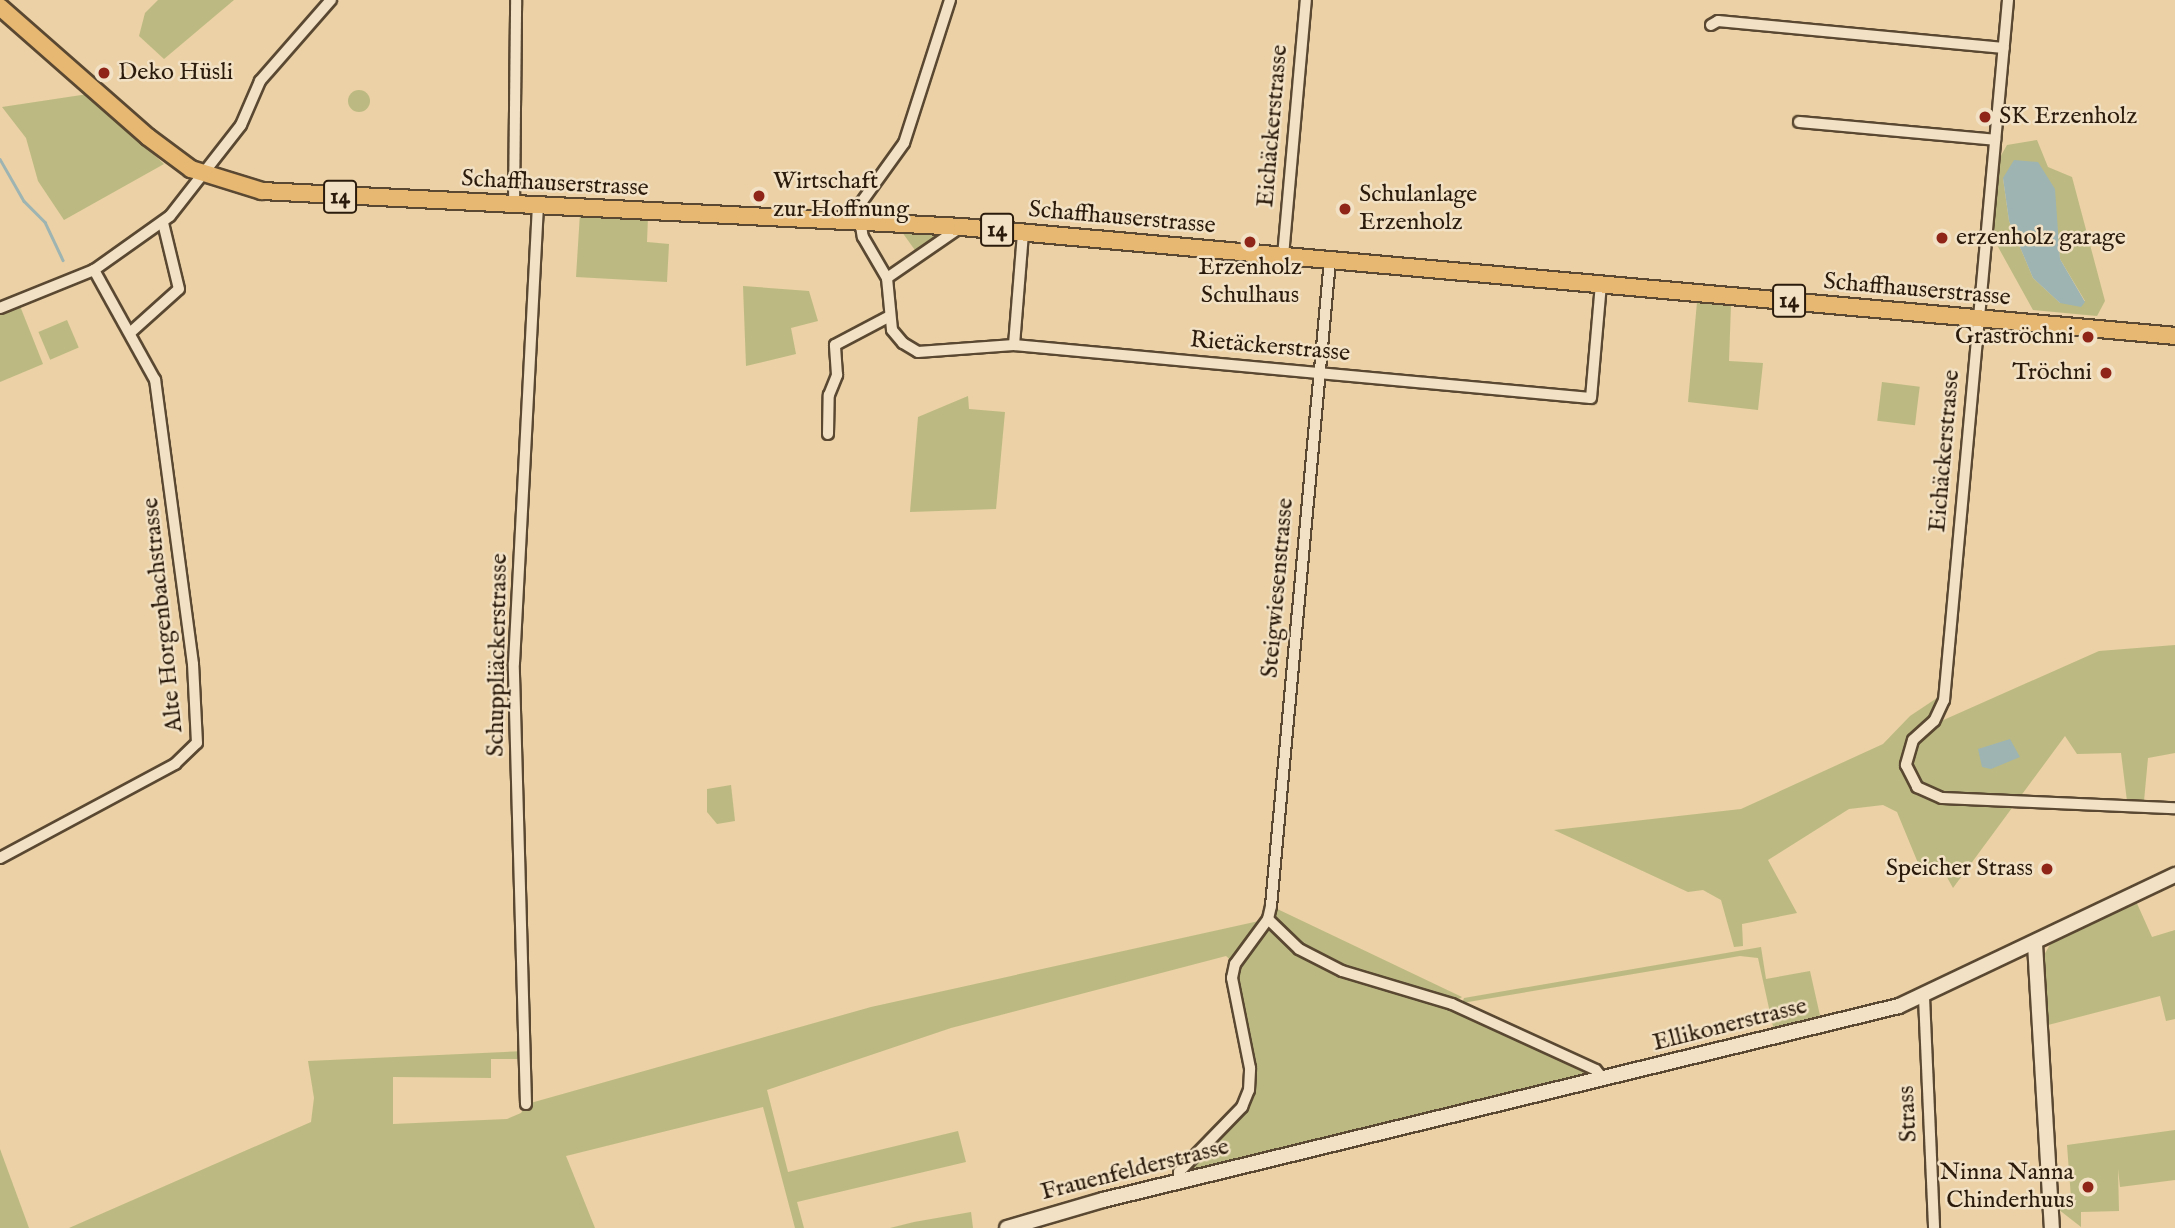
<!DOCTYPE html>
<html>
<head>
<meta charset="utf-8">
<style>
  body { margin:0 }
  #map { position:relative; width:2175px; height:1228px; overflow:hidden; background:#ebd1a5; font-family:"IM FELL English",serif }
  div>[style] { position:absolute }
  .green>* { inset:0; background:#bcba82; transform-origin:0 0 }
  .round { border-radius:50% }
  .water>* { inset:0; background:#9db4b2 }
  .stream>* { height:2.5px; margin:-1.25px; padding:0 1.25px; transform-origin:1.25px; border-radius:1.25px; background:#9db4b2 }
  .roads { filter:drop-shadow(2px 0 #5a4832) drop-shadow(-2px 0 #5a4832) drop-shadow(0 2px #5a4832) drop-shadow(0 -2px #5a4832) }
  .street>* { height:10px; margin:-5px; padding:0 5px; transform-origin:5px; border-radius:5px; background:#f2e1c4 }
  .secondary>* { height:14px; margin:-7px; padding:0 7px; transform-origin:7px; border-radius:7px; background:#f2e1c4 }
  .primary>* { height:16px; margin:-8px; padding:0 8px; transform-origin:8px; border-radius:8px; background:#e6b872 }
  .dots>* { width:19px; height:19px; translate:-50% -50%; box-sizing:border-box; border:4px solid #f2e1c4; border-radius:50% }
  span { translate:-50% -50%; white-space:nowrap; text-align:center; line-height:1.15; -webkit-text-stroke:5px #f2e1c4; paint-order:stroke }
  .shield-label span { padding:2px 5px; background:#f2e1c4; border:2px solid; border-radius:5px; -webkit-text-stroke-width:0 }
  .shield-label { font-size:23px; color:#2a1b0c; font-weight:700 }
  .poi-label { font-size:24px; color:#2a1b0c }
  .left { translate:0 -50%; text-align:left }
  .right { translate:-100% -50%; text-align:right }
  .street-label { font-size:24px; color:#2a1b0c }
</style>
</head>
<body>
<div id="map">
  <div class="green">
    <div style="clip-path:polygon(158px 0,234px 0,164px 59px,139px 36px,145px 13px)"></div>
    <div class="round" style="left:348px;top:90px;width:22px;height:22px"></div>
    <div style="clip-path:polygon(88px 94px,164px 164px,64px 220px,38px 181px,26px 138px,2px 107px)"></div>
    <div style="clip-path:polygon(evenodd,2037px 140px,2048px 167px,2072px 177px,2105px 301px,2097px 316px,2033px 310px,1992px 236px,1999px 159px,2007px 145px,2037px 140px,2003px 178px,2057px 226px,2060px 259px,2085px 301px,2060px 303px,2033px 278px,2009px 221px,2003px 178px)"></div>
    <div style="clip-path:polygon(580px 213px,648px 217px,647px 242px,669px 244px,667px 282px,576px 277px)"></div>
    <div style="clip-path:polygon(902px 232px,936px 234px,937px 237px,917px 253px)"></div>
    <div style="clip-path:polygon(743px 286px,809px 291px,818px 321px,791px 328px,796px 354px,746px 366px)"></div>
    <div style="clip-path:polygon(1697px 302px,1731px 305px,1729px 361px,1763px 363px,1758px 410px,1688px 402px)"></div>
    <div style="clip-path:polygon(20px 306px,43px 364px,0 382px,0 315px)"></div>
    <div style="left:67px;top:320px;width:30px;height:31px;rotate:67deg"></div>
    <div style="left:1882px;top:382px;width:38px;height:39px;rotate:7deg"></div>
    <div style="clip-path:polygon(968px 396px,969px 409px,1005px 412px,996px 509px,910px 512px,918px 417px)"></div>
    <div style="clip-path:polygon(2175px 645px,2175px 753px,2148px 758px,2144px 801px,2127px 801px,2121px 753px,2077px 754px,2065px 736px,1953px 888px,1943px 870px,1918px 863px,1897px 812px,1883px 805px,1849px 809px,1768px 860px,1797px 913px,1742px 924px,1743px 946px,1734px 947px,1721px 900px,1703px 890px,1688px 892px,1554px 830px,1741px 809px,1883px 744px,1910px 716px,1940px 696px,1930px 726px,2099px 651px)"></div>
    <div style="clip-path:polygon(731px 785px,735px 821px,717px 824px,707px 812px,707px 789px)"></div>
    <div style="clip-path:polygon(2135px 899px,2152px 937px,2175px 930px,2175px 1019px,2166px 1021px,2160px 996px,2048px 1025px,2043px 957px,2053px 939px)"></div>
    <div style="clip-path:polygon(1271px 906px,1462px 997px,1453px 1003px,1603px 1079px,1178px 1177px,1220px 1132px,1249px 1090px,1235px 964px,1226px 956px,951px 1028px,767px 1090px,788px 1172px,958px 1131px,966px 1162px,797px 1202px,804px 1228px,795px 1228px,763px 1107px,566px 1156px,595px 1228px,69px 1228px,311px 1122px,314px 1098px,308px 1061px,526px 1051px,526px 1059px,491px 1059px,491px 1078px,393px 1077px,393px 1124px,507px 1119px,521px 1113px,527px 1104px,871px 1007px,1268px 919px)"></div>
    <div style="clip-path:polygon(1761px 947px,1766px 979px,1810px 971px,1821px 1020px,1774px 1031px,1758px 958px,1740px 956px,1462px 1003px,1464px 998px)"></div>
    <div style="clip-path:polygon(2175px 1130px,2175px 1180px,2120px 1187px,2118px 1169px,2119px 1211px,2081px 1212px,2081px 1227px,2058px 1209px,2071px 1198px,2067px 1145px)"></div>
    <div style="clip-path:polygon(0 1149px,29px 1228px,0 1228px)"></div>
    <div style="clip-path:polygon(971px 1212px,973px 1228px,890px 1228px,914px 1222px)"></div>
  </div>
  <div class="water">
    <div style="clip-path:polygon(2014px 160px,2038px 162px,2055px 189px,2060px 259px,2085px 302px,2081px 307px,2060px 303px,2033px 278px,2009px 221px,2003px 178px)"></div>
    <div style="clip-path:polygon(2010px 739px,2020px 757px,1991px 769px,1982px 767px,1978px 749px)"></div>
  </div>
  <div class="stream">
    <div style="left:0;top:159px;width:48px;rotate:60.3deg"></div>
    <div style="left:24px;top:201px;width:30px;rotate:45deg"></div>
    <div style="left:45px;top:222px;width:42px;rotate:64.7deg"></div>
  </div>
  <div class="roads">
    <div class="street">
      <div style="left:950px;top:0;width:150px;rotate:107.8deg"></div>
      <div style="left:904px;top:143px;width:79px;rotate:125.7deg"></div>
      <div style="left:858px;top:207px;width:30px;rotate:81deg"></div>
      <div style="left:863px;top:237px;width:48px;rotate:59.7deg"></div>
      <div style="left:887px;top:278px;width:52px;rotate:84.5deg"></div>
      <div style="left:892px;top:330px;width:17px;rotate:50deg"></div>
      <div style="left:903px;top:343px;width:17px;rotate:31deg"></div>
      <div style="left:918px;top:352px;width:96px;rotate:-4.2deg"></div>
      <div style="left:1014px;top:345px;width:579px;rotate:5.25deg"></div>
      <div style="left:1591px;top:398px;width:114px;rotate:-85deg"></div>
      <div style="left:2008px;top:0;width:703px;rotate:95.22deg"></div>
      <div style="left:1944px;top:700px;width:23px;rotate:115deg"></div>
      <div style="left:1934px;top:721px;width:28px;rotate:138deg"></div>
      <div style="left:1913px;top:740px;width:26px;rotate:106deg"></div>
      <div style="left:1906px;top:765px;width:25px;rotate:63deg"></div>
      <div style="left:1917px;top:787px;width:27px;rotate:24deg"></div>
      <div style="left:1942px;top:798px;width:233px;rotate:2.5deg"></div>
      <div style="left:1711px;top:25px;width:8px;rotate:-30deg"></div>
      <div style="left:1718px;top:21px;width:287px;rotate:5.4deg"></div>
      <div style="left:1799px;top:122px;width:197px;rotate:5.2deg"></div>
      <div style="left:514px;top:205px;width:205px;rotate:-89.4deg"></div>
      <div style="left:1283px;top:256px;width:257px;rotate:-84.9deg"></div>
      <div style="left:887px;top:278px;width:90px;rotate:-34.6deg"></div>
      <div style="left:0;top:308px;width:101px;rotate:-22deg"></div>
      <div style="left:94px;top:270px;width:93px;rotate:-35.4deg"></div>
      <div style="left:170px;top:216px;width:115px;rotate:-52deg"></div>
      <div style="left:241px;top:125px;width:48px;rotate:-66.6deg"></div>
      <div style="left:260px;top:81px;width:108px;rotate:-48.8deg"></div>
      <div style="left:131px;top:332px;width:64px;rotate:-41.9deg"></div>
      <div style="left:179px;top:289px;width:68px;rotate:-103.6deg"></div>
      <div style="left:1014px;top:345px;width:113px;rotate:-85.4deg"></div>
      <div style="left:828px;top:434px;width:39px;rotate:-89deg"></div>
      <div style="left:829px;top:395px;width:22px;rotate:-68deg"></div>
      <div style="left:837px;top:375px;width:30px;rotate:-94deg"></div>
      <div style="left:835px;top:345px;width:60px;rotate:-27.8deg"></div>
      <div style="left:0;top:858px;width:199px;rotate:-28.2deg"></div>
      <div style="left:175px;top:764px;width:30px;rotate:-44deg"></div>
      <div style="left:197px;top:743px;width:79px;rotate:-92.9deg"></div>
      <div style="left:193px;top:664px;width:287px;rotate:-97.6deg"></div>
      <div style="left:155px;top:380px;width:126px;rotate:-119deg"></div>
      <div style="left:1268px;top:919px;width:43px;rotate:44.1deg"></div>
      <div style="left:1299px;top:949px;width:48px;rotate:27.1deg"></div>
      <div style="left:1342px;top:971px;width:115px;rotate:16.7deg"></div>
      <div style="left:1452px;top:1004px;width:158px;rotate:24.6deg"></div>
      <div style="left:1596px;top:1070px;width:11px;rotate:52deg"></div>
      <div style="left:1924px;top:997px;width:231px;rotate:87.5deg"></div>
      <div style="left:526px;top:1104px;width:441px;rotate:-91.6deg"></div>
      <div style="left:514px;top:663px;width:458px;rotate:-87deg"></div>
      <div style="left:1179px;top:1182px;width:10px;rotate:-90deg"></div>
      <div style="left:1179px;top:1172px;width:91px;rotate:-45.9deg"></div>
      <div style="left:1242px;top:1107px;width:18px;rotate:-68deg"></div>
      <div style="left:1249px;top:1090px;width:22px;rotate:-87deg"></div>
      <div style="left:1250px;top:1068px;width:92px;rotate:-101.3deg"></div>
      <div style="left:1232px;top:978px;width:14px;rotate:-78deg"></div>
      <div style="left:1235px;top:964px;width:56px;rotate:-53.7deg"></div>
      <div style="left:1268px;top:919px;width:13px;rotate:-77deg"></div>
      <div style="left:1271px;top:906px;width:649px;rotate:-84.78deg"></div>
    </div>
    <div class="secondary">
      <div style="left:2035px;top:944px;width:285px;rotate:86.6deg"></div>
      <div style="left:1007px;top:1228px;width:100px;rotate:-16.3deg"></div>
      <div style="left:1103px;top:1200px;width:819px;rotate:-13.7deg"></div>
      <div style="left:1899px;top:1006px;width:306px;rotate:-25.4deg"></div>
    </div>
    <div class="primary">
      <div style="left:0;top:7px;width:197px;rotate:41.3deg"></div>
      <div style="left:148px;top:137px;width:54px;rotate:36.7deg"></div>
      <div style="left:191px;top:169px;width:74px;rotate:17.2deg"></div>
      <div style="left:262px;top:191px;width:701px;rotate:2.94deg"></div>
      <div style="left:962px;top:227px;width:1218px;rotate:5.13deg"></div>
    </div>
  </div>
  <div class="dots">
    <div style="left:104px;top:73px;background:#8f2418"></div>
    <div style="left:1985px;top:117px;background:#8f2418"></div>
    <div style="left:759px;top:196px;background:#8f2418"></div>
    <div style="left:1345px;top:209px;background:#8f2418"></div>
    <div style="left:1942px;top:238px;background:#8f2418"></div>
    <div style="left:1250px;top:242px;background:#8f2418"></div>
    <div style="left:2088px;top:337px;background:#8f2418"></div>
    <div style="left:2106px;top:373px;background:#8f2418"></div>
    <div style="left:2047px;top:869px;background:#8f2418"></div>
    <div style="left:2088px;top:1187px;background:#8f2418"></div>
  </div>
  <div class="shield-label">
    <span style="left:340px;top:197px">14</span>
    <span style="left:997px;top:230px">14</span>
    <span style="left:1789px;top:301px">14</span>
  </div>
  <div class="poi-label">
    <span class="left" style="left:118px;top:73px">Deko Hüsli</span>
    <span class="left" style="left:1999px;top:117px">SK Erzenholz</span>
    <span class="left" style="left:773px;top:196px">Wirtschaft<br>zur Hoffnung</span>
    <span class="left" style="left:1359px;top:209px">Schulanlage<br>Erzenholz</span>
    <span class="left" style="left:1956px;top:238px">erzenholz garage</span>
    <span style="left:1250px;top:282px">Erzenholz<br>Schulhaus</span>
    <span class="right" style="left:2074px;top:337px">Graströchni</span>
    <span class="right" style="left:2092px;top:373px">Tröchni</span>
    <span class="right" style="left:2033px;top:869px">Speicher Strass</span>
    <span class="right" style="left:2074px;top:1187px">Ninna Nanna<br>Chinderhuus</span>
  </div>
  <div class="street-label">
    <span style="left:1273px;top:126px;rotate:-85deg">Eichäckerstrasse</span>
    <span style="left:555px;top:184px;rotate:3deg">Schaffhauserstrasse</span>
    <span style="left:1122px;top:218px;rotate:5deg">Schaffhauserstrasse</span>
    <span style="left:1917px;top:290px;rotate:5deg">Schaffhauserstrasse</span>
    <span style="left:1270px;top:347px;rotate:5deg">Rietäckerstrasse</span>
    <span style="left:1945px;top:451px;rotate:-85deg">Eichäckerstrasse</span>
    <span style="left:1278px;top:588px;rotate:-85deg">Steigwiesenstrasse</span>
    <span style="left:163px;top:615px;rotate:-96deg">Alte Horgenbachstrasse</span>
    <span style="left:498px;top:655px;rotate:-89deg">Schuppliäckerstrasse</span>
    <span style="left:1730px;top:1025px;rotate:-14deg">Ellikonerstrasse</span>
    <span style="left:1908px;top:1114px;rotate:-93deg">Strass</span>
    <span style="left:1135px;top:1170px;rotate:-14deg">Frauenfelderstrasse</span>
  </div>
</div>
</body>
</html>
